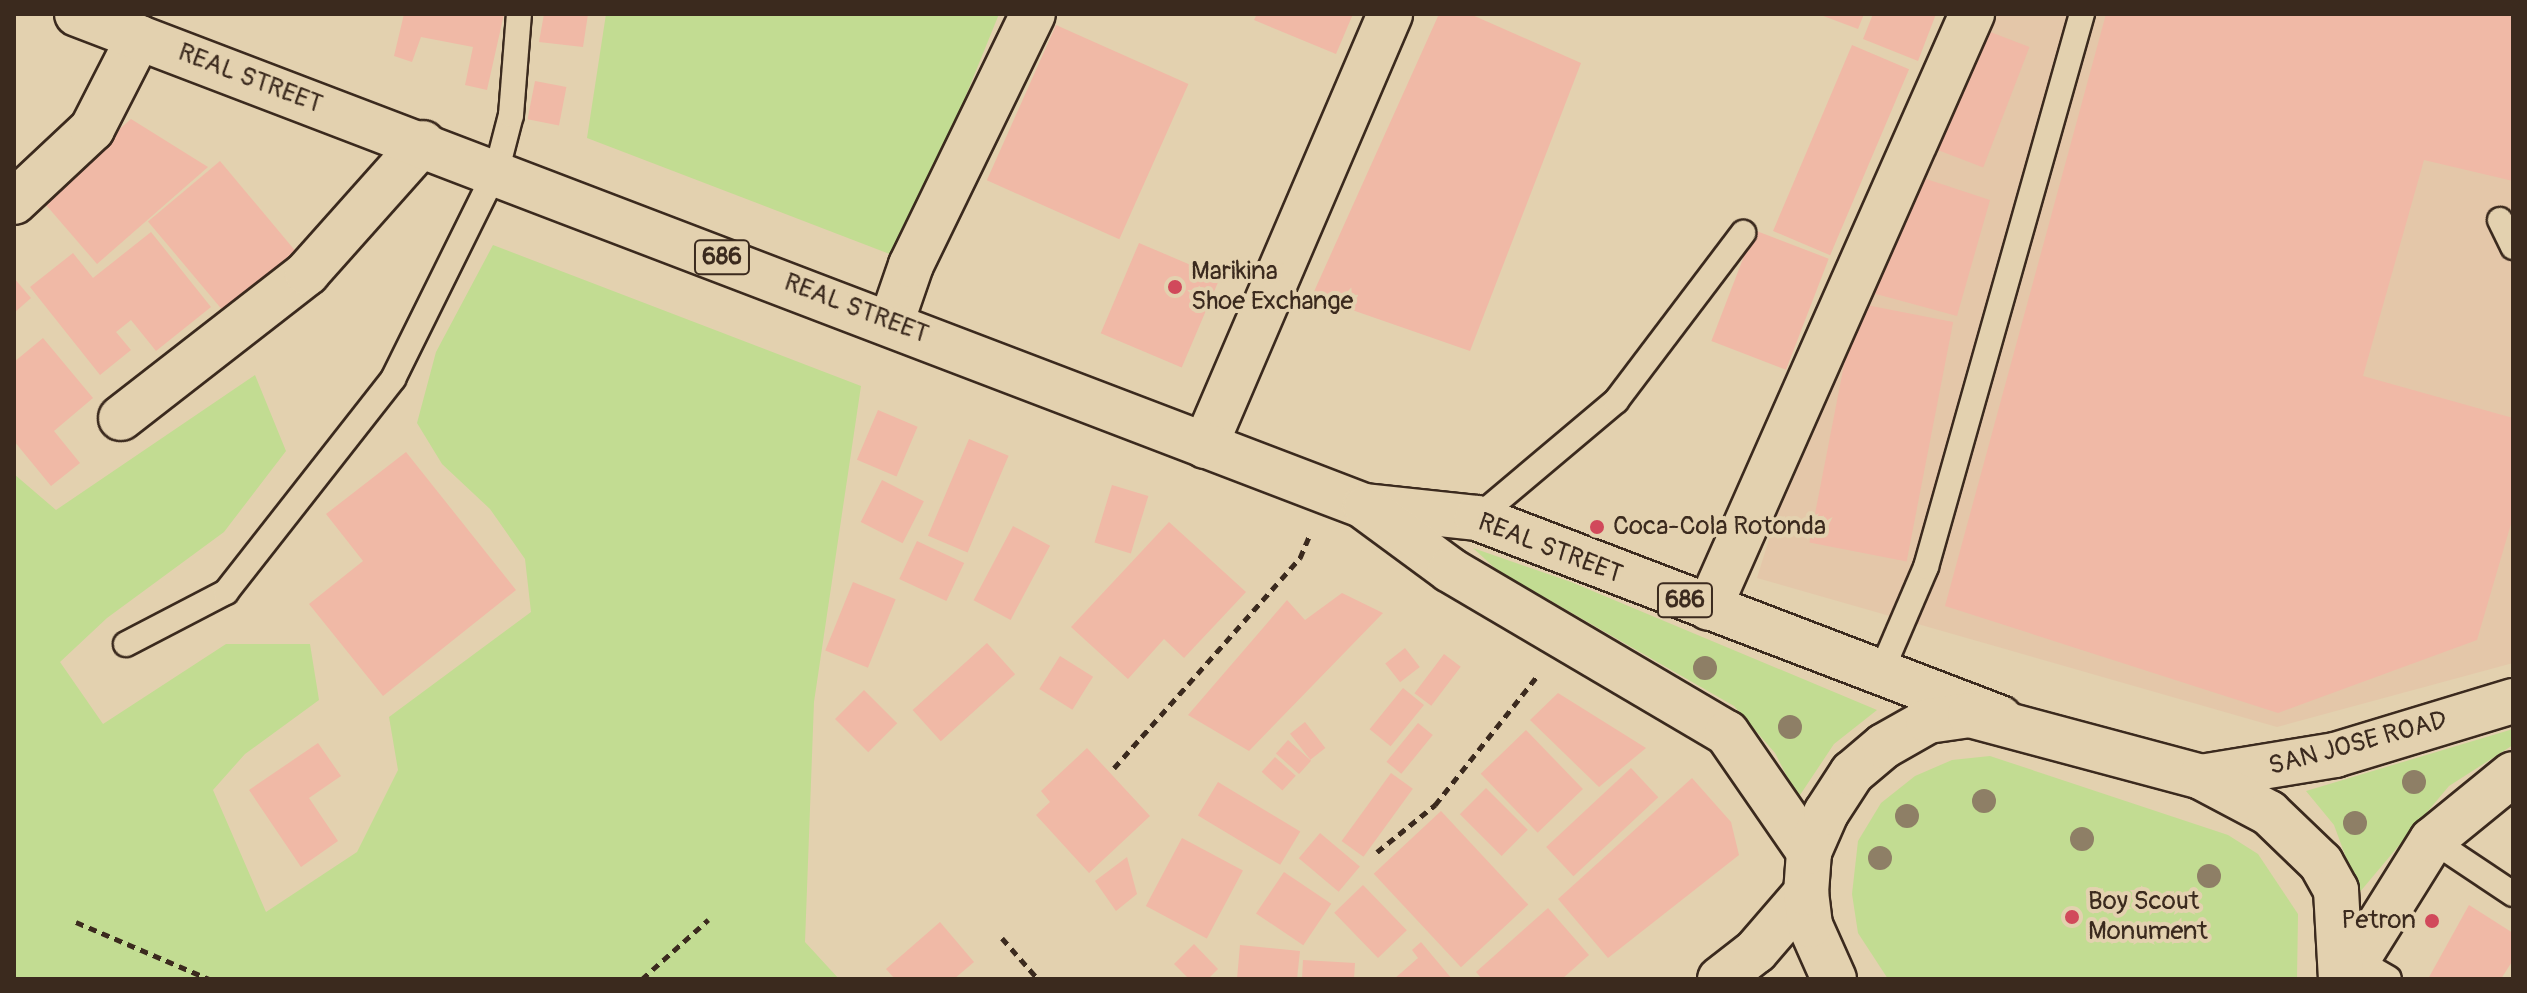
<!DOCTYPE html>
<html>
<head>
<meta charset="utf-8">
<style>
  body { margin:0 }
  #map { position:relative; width:2527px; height:993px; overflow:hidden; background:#e3d1af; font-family:Pangolin,sans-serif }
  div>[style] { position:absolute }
  .built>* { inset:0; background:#e4c7a9 }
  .green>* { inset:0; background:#c2dc92 }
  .building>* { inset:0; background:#f0b9a6; transform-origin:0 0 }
  .path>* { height:5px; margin-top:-2.5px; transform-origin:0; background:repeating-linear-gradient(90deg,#3b2a1e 0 8px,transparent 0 14px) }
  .roads { filter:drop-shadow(2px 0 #3b2a1e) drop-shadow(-2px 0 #3b2a1e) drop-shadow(0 2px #3b2a1e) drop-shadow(0 -2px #3b2a1e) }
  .service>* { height:24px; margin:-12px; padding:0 12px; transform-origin:12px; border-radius:12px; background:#e3d1af }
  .minor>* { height:44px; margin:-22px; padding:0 22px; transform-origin:22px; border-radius:22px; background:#e3d1af }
  .secondary>* { height:44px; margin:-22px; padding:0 22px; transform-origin:22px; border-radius:22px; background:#e3d1af }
  .primary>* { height:44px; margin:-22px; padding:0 22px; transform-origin:22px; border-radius:22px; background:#e3d1af }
  .trees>* { width:24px; height:24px; margin:-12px; border-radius:50%; background:#8e7f66 }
  .dots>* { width:22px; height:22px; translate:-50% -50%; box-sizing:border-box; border:4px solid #e3d1af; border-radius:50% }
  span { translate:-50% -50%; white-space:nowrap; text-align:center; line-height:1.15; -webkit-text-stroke:8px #e3d1af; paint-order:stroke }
  .shield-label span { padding:2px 6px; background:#e3d1af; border:2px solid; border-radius:6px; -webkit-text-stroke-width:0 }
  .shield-label { font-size:24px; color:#3b2a1e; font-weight:700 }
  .street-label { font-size:26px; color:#3b2a1e }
  .poi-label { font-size:26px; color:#3b2a1e }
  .left { translate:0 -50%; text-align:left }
  .right { translate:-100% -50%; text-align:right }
  .frame { position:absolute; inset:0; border:16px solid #3b2a1e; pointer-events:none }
</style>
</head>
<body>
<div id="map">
  <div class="built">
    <div style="clip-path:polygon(1969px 14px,2513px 14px,2513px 663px,2277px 727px,1757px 578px,1845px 293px)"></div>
  </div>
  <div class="green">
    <div style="clip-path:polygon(606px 14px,999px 14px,900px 258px,587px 138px)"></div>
    <div style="clip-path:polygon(493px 245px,861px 386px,814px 702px,805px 942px,839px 979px,14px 979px,14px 474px,56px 510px,255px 375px,286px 451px,224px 532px,107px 618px,60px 662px,103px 724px,226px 644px,310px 644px,319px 700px,245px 754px,213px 790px,266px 912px,357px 852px,398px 770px,389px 717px,531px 612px,525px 559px,490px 509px,442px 464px,417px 423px,436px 352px)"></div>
    <div style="clip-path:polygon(1473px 548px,1571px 582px,1877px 710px,1834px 744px,1798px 798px,1775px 753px,1734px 706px,1497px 570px)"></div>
    <div style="clip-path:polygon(2513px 729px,2513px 745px,2449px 786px,2359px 893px,2334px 825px,2306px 791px)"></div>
    <div style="clip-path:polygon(1990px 756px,2228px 835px,2258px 854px,2298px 914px,2297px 979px,1888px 979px,1858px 933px,1852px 894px,1858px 841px,1881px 803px,1915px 776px,1952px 760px)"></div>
  </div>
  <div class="building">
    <div style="clip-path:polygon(404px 14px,504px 14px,487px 90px,465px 85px,473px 47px,421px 37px,412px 62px,394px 56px)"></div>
    <div style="clip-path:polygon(544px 14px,588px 14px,583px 47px,539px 42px)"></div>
    <div style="clip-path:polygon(1257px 14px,1353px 14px,1336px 54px,1254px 20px)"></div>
    <div style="clip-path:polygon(1439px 14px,1470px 14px,1581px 63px,1470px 351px,1312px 296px)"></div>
    <div style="clip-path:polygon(1818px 14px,1864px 14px,1858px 29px)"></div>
    <div style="clip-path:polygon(1873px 14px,1936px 14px,1918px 61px,1863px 39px)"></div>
    <div style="clip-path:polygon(2106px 14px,2513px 14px,2513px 181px,2424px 160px,2363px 376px,2513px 418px,2513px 517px,2477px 640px,2278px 713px,1945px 606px)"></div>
    <div style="left:1056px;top:25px;width:145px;height:170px;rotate:24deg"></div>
    <div style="left:1980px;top:28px;width:53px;height:129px;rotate:21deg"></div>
    <div style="left:1852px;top:45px;width:62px;height:202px;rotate:23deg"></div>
    <div style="left:535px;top:81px;width:32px;height:39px;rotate:11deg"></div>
    <div style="clip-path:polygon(131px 119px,208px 167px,97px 264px,40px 198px)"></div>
    <div style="left:220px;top:161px;width:117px;height:94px;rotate:50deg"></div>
    <div style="clip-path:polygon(1911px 174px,1990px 200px,1957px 316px,1865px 291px)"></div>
    <div style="left:1754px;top:230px;width:80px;height:119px;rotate:21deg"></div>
    <div style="clip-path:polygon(151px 232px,211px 307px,156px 351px,131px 320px,116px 332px,131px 350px,100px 375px,30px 287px,73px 253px,93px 278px)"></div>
    <div style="left:1139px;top:243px;width:88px;height:98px;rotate:23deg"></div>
    <div style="clip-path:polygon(14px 278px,31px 298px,14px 313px)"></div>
    <div style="left:1856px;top:303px;width:99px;height:244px;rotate:11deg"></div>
    <div style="clip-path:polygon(43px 338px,93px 398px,54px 431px,80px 463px,51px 486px,14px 441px,14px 362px)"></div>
    <div style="left:878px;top:410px;width:43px;height:54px;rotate:23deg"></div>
    <div style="left:969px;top:439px;width:43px;height:105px;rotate:23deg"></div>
    <div style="clip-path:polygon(406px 452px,516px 590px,383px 696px,309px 604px,363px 561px,326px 514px)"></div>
    <div style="left:882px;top:480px;width:47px;height:47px;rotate:27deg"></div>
    <div style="left:1112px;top:485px;width:38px;height:60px;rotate:17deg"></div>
    <div style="clip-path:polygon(1169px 522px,1246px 592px,1184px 658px,1164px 639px,1128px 679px,1071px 627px)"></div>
    <div style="left:1013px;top:526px;width:42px;height:84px;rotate:28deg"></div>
    <div style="left:917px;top:541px;width:52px;height:42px;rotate:25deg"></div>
    <div style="left:853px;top:582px;width:46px;height:74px;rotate:22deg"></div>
    <div style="clip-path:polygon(1342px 593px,1383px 613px,1249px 751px,1188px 715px,1287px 600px,1305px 620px)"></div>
    <div style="left:987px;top:643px;width:42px;height:100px;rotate:48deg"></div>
    <div style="left:1405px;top:648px;width:24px;height:25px;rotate:52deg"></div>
    <div style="left:1444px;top:654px;width:21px;height:49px;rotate:37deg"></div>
    <div style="left:1060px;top:656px;width:39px;height:39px;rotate:32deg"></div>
    <div style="left:1403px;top:688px;width:27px;height:53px;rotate:39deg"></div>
    <div style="left:864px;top:690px;width:47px;height:41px;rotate:45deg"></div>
    <div style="clip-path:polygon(1558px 693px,1646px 748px,1599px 787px,1530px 720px)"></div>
    <div style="left:1305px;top:722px;width:33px;height:19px;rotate:52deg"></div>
    <div style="left:1418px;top:723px;width:19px;height:50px;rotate:39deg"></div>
    <div style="left:1526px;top:730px;width:82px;height:63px;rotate:46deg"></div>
    <div style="left:1288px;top:740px;width:31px;height:18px;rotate:42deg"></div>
    <div style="clip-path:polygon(318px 743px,341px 776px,309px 798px,338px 841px,301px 867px,249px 790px)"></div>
    <div style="clip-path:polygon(1087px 748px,1150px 816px,1089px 873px,1036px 815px,1050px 802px,1041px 791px)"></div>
    <div style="left:1275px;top:757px;width:28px;height:20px;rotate:42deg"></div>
    <div style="left:1631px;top:768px;width:40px;height:116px;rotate:47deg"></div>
    <div style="left:1391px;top:773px;width:27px;height:84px;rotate:36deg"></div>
    <div style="clip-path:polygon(1692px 778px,1731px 822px,1739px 855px,1608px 958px,1558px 899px)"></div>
    <div style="left:1218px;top:782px;width:96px;height:39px;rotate:31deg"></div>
    <div style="left:1486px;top:788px;width:59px;height:37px;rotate:45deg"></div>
    <div style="left:1441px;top:811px;width:128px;height:92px;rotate:47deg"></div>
    <div style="left:1320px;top:833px;width:52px;height:33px;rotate:40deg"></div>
    <div style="left:1182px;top:838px;width:69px;height:77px;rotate:28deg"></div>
    <div style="clip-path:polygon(1127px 857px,1137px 894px,1116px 911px,1095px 881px)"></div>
    <div style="left:1284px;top:872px;width:57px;height:50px;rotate:34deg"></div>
    <div style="left:1363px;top:885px;width:63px;height:40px;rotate:46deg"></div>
    <div style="clip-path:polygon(2469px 905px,2513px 933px,2513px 960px,2501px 979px,2428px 979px)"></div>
    <div style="clip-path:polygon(1548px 908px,1589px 955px,1562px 979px,1482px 979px,1476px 972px)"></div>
    <div style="clip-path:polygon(940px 922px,974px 962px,954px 979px,895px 979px,886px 969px)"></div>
    <div style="clip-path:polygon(1421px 942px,1452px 979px,1394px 979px,1418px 958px,1412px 950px)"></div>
    <div style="clip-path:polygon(1194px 944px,1218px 969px,1208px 979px,1189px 979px,1174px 964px)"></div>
    <div style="clip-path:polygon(1240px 945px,1300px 951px,1297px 979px,1237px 979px)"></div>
    <div style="clip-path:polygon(1303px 960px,1355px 963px,1354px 979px,1302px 979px)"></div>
  </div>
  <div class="path">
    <div style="left:1114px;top:768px;width:281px;rotate:-48.5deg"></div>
    <div style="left:1300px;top:558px;width:26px;rotate:-67deg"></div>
    <div style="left:1377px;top:852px;width:75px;rotate:-39deg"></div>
    <div style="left:1435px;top:805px;width:166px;rotate:-51.6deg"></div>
    <div style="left:76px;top:922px;width:145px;rotate:23.2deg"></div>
    <div style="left:1002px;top:938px;width:55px;rotate:48.7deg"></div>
    <div style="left:642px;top:979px;width:89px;rotate:-41.8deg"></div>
  </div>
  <div class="roads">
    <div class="service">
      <div style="left:2500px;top:220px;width:30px;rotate:64deg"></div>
      <div style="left:1477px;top:518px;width:182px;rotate:-40.1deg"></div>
      <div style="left:1616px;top:401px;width:211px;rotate:-52.9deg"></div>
      <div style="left:126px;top:644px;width:113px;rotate:-27.5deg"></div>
      <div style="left:226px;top:592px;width:271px;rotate:-51.9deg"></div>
      <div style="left:393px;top:379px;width:234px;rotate:-63.7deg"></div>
      <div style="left:497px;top:169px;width:56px;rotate:-75.5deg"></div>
      <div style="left:511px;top:115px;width:101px;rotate:-85.5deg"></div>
      <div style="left:1881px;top:672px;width:114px;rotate:-66.8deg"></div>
      <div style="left:1926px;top:567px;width:575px;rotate:-74.25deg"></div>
      <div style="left:2432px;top:840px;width:97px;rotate:33.7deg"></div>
      <div style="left:2355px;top:959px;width:39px;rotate:30deg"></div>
    </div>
    <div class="minor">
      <div style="left:14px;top:202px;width:107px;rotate:-43.1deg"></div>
      <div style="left:92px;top:129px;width:103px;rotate:-62.9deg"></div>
      <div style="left:891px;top:323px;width:61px;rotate:-71deg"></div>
      <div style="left:911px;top:265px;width:279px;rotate:-64.1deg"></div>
      <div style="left:121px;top:418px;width:236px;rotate:-37.9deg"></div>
      <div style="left:307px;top:273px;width:174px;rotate:-48.3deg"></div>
      <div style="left:1205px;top:446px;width:470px;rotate:-66.8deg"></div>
      <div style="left:1709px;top:608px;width:650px;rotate:-66.12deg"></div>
    </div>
    <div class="secondary">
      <div style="left:2201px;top:777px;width:136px;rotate:-9.3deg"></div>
      <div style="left:2335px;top:755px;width:186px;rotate:-16.9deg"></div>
      <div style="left:1720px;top:979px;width:46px;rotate:-37.9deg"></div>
      <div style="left:1756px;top:951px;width:77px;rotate:-49.2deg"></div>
      <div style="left:2345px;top:979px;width:164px;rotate:-58deg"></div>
      <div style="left:2432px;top:840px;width:104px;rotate:-39.2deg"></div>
    </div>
    <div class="primary">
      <div style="left:77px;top:14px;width:1378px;rotate:20.92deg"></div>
      <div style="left:1364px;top:506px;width:114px;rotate:6.1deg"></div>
      <div style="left:1477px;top:518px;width:560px;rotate:20.93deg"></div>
      <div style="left:1366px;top:508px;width:104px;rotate:36.4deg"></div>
      <div style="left:1450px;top:570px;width:321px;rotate:30.5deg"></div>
      <div style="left:1727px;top:733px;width:145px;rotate:55.4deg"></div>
      <div style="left:1834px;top:979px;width:59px;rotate:-114deg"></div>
      <div style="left:1810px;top:925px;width:32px;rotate:-97deg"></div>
      <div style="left:1806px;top:893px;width:41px;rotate:-85.8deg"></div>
      <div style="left:1809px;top:852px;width:43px;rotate:-66.4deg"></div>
      <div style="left:1826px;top:813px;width:48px;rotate:-57deg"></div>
      <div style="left:1852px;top:773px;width:42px;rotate:-40.2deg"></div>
      <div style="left:1884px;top:746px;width:51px;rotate:-29.6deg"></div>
      <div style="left:1928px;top:721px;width:42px;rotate:-8.1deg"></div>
      <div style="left:1970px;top:715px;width:239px;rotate:15deg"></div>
      <div style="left:2201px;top:777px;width:77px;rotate:27.9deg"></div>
      <div style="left:2269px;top:813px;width:72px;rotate:43.9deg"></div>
      <div style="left:2321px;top:863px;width:31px;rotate:61deg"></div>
      <div style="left:2336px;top:890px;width:89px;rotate:86.8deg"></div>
    </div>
  </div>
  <div class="trees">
    <div style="left:1705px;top:668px"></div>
    <div style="left:1790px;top:727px"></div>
    <div style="left:2414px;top:782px"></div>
    <div style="left:1984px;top:801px"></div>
    <div style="left:1907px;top:816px"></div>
    <div style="left:2355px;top:823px"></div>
    <div style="left:2082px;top:839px"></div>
    <div style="left:1880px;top:858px"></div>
    <div style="left:2209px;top:876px"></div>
  </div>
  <div class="dots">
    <div style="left:1175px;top:287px;background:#d1495b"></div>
    <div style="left:1597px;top:527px;background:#d1495b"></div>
    <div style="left:2072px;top:917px;background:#d1495b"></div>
    <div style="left:2432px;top:921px;background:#d1495b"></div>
  </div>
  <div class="shield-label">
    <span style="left:722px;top:257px">686</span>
    <span style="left:1685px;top:600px">686</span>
  </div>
  <div class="street-label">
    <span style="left:250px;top:79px;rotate:21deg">REAL STREET</span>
    <span style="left:856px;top:309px;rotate:21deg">REAL STREET</span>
    <span style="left:1550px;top:549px;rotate:21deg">REAL STREET</span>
    <span style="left:2358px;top:744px;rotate:-15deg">SAN JOSE ROAD</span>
  </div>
  <div class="poi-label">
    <span class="left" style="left:1191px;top:287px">Marikina<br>Shoe Exchange</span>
    <span class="left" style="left:1613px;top:527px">Coca-Cola Rotonda</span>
    <span class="left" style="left:2088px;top:917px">Boy Scout<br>Monument</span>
    <span class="right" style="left:2416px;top:921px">Petron</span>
  </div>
  <div class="frame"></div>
</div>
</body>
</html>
